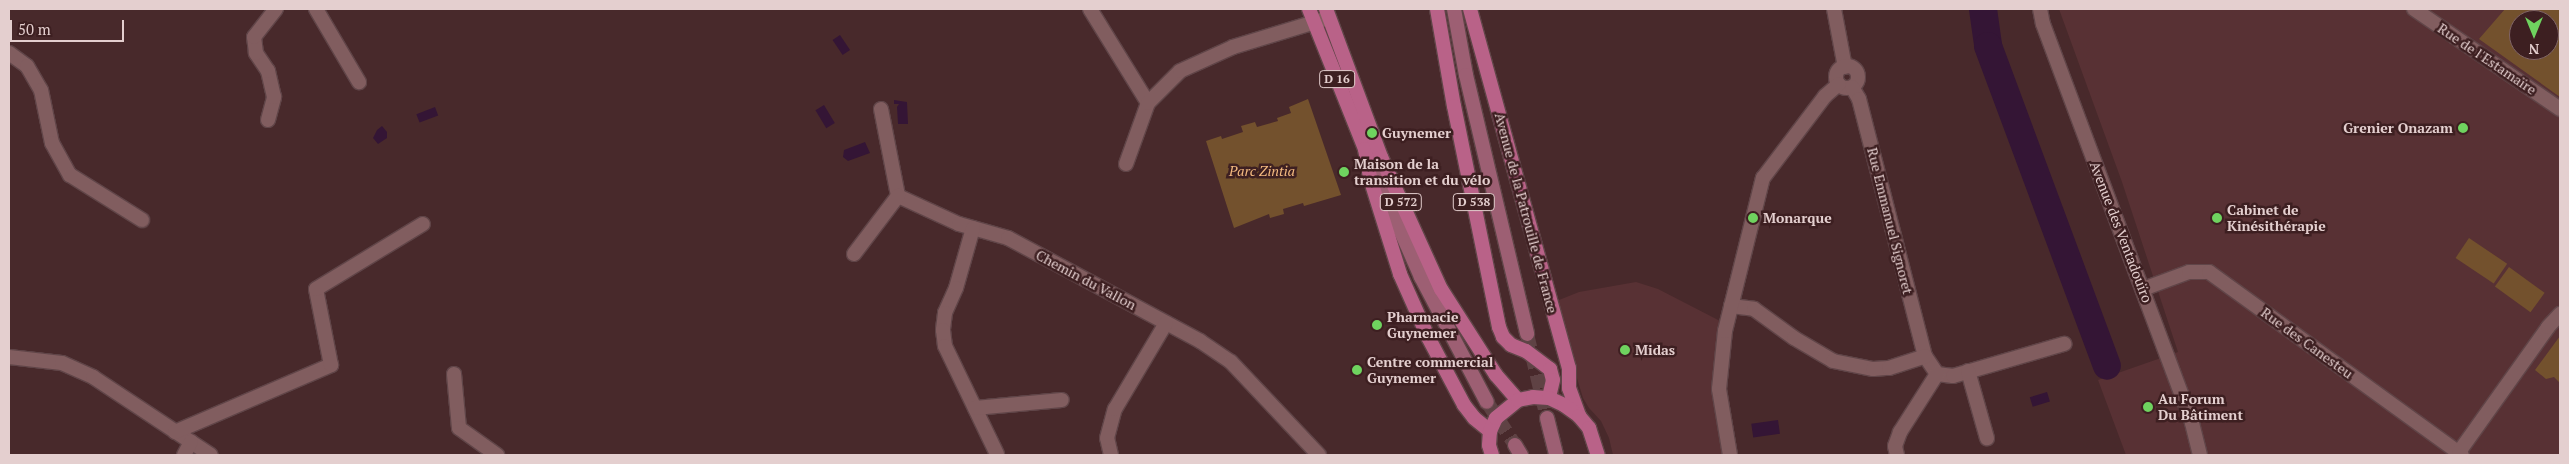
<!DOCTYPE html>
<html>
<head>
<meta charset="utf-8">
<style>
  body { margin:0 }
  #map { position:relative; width:2569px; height:464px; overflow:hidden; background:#48292b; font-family:"PT Serif",serif }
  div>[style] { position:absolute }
  .built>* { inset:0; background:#583134 }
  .green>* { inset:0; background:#73512d; transform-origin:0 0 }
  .water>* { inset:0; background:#341535; transform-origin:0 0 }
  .river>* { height:28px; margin:-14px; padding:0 14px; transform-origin:14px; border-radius:14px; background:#341535 }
  .secondary-tunnel>* { height:14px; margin-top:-7px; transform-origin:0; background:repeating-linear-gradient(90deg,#5f4244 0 14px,transparent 0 21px) }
  .roads { filter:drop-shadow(1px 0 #604548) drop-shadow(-1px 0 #604548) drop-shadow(0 1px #604548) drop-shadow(0 -1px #604548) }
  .minor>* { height:14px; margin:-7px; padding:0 7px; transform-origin:7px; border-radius:7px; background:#815d5f }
  .minor>.ring { margin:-7px; padding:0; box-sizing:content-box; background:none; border:14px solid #815d5f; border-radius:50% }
  .secondary>* { height:14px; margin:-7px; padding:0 7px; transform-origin:7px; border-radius:7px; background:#9d5f73 }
  .primary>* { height:14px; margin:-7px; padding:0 7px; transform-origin:7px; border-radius:7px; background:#b96288 }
  .dots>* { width:14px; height:14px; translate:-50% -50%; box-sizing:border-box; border:2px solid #3d1f21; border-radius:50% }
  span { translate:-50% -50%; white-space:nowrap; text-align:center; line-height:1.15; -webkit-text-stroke:5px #3d1f21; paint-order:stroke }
  .shield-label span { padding:1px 4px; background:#3d1f21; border:1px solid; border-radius:4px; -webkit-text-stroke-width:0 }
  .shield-label { font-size:12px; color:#e4cfcf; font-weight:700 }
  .street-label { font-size:14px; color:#e4cfcf }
  .poi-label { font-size:14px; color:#e4cfcf; font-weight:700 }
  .right { translate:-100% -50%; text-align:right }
  .left { translate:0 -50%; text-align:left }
  .park-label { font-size:14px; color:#f3b97f; font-style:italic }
  .frame { position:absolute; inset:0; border:10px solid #e4cfcf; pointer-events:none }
  .north { position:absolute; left:2509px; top:10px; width:50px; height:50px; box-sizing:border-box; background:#3d1f21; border:1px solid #806567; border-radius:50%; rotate:180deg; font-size:14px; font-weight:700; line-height:20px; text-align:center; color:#e4cfcf }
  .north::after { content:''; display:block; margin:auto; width:18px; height:22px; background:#6fd35f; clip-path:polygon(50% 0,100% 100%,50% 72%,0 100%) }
  .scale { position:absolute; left:10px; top:20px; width:114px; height:22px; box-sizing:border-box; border:2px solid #e4cfcf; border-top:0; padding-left:6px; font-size:15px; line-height:18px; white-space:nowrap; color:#e4cfcf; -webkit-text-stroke:4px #3d1f21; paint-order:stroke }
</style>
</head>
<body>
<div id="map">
  <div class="built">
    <div style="clip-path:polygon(evenodd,2059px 9px,2560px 9px,2560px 455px,2126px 455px,2098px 380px,2178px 352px,2122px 182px,2059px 9px,2519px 20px,2549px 20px,2549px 50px,2519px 50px,2519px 20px)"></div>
    <div style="clip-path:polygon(1636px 282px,1658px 289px,1724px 323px,1725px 455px,1613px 455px,1609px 438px,1601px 421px,1589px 408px,1583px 398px,1554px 302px,1579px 292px)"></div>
  </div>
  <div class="green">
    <div style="clip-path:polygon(evenodd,2505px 9px,2560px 9px,2560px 97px,2479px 39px,2505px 9px,2519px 20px,2549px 20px,2549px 50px,2519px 50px,2519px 20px)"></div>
    <div style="clip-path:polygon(1308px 99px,1341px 195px,1304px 206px,1303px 203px,1283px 209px,1284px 214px,1270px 218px,1269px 214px,1234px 228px,1206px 141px,1221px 136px,1222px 139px,1243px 132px,1241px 126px,1255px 122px,1257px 127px,1278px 121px,1277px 118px,1291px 113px,1289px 107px)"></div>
    <div style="left:2469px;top:238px;width:46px;height:24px;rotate:34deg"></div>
    <div style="left:2509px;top:267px;width:44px;height:24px;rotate:36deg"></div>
    <div style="clip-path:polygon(2560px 336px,2560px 383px,2554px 377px,2546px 379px,2535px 370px)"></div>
  </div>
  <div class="water">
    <div style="left:840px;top:35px;width:18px;height:9px;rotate:56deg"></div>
    <div style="clip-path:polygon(894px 100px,907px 102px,908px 124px,898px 124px,897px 107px,899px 104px,894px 104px)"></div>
    <div style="left:824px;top:105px;width:21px;height:10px;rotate:59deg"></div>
    <div style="left:435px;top:107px;width:9px;height:20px;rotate:69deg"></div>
    <div style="clip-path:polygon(382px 126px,387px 132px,387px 138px,378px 144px,373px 138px,377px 130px)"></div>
    <div style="clip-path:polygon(865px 142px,870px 153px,848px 161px,843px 157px,844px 150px)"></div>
    <div style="left:2047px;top:392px;width:10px;height:18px;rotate:73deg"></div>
    <div style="left:1778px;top:420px;width:14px;height:27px;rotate:82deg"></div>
  </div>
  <div class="river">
    <div style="left:1983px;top:9px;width:37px;rotate:82deg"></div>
    <div style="left:1988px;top:46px;width:341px;rotate:69.6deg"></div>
  </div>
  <div class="secondary-tunnel">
    <div style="left:1527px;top:334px;width:86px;rotate:76.6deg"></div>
    <div style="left:1487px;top:402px;width:51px;rotate:56.9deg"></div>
  </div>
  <div class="roads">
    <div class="minor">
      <div style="left:316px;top:9px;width:85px;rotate:59.5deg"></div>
      <div style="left:1090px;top:9px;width:110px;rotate:58.3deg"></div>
      <div style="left:1834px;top:9px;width:59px;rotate:79.3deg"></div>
      <div style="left:2040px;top:9px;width:15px;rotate:79deg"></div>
      <div style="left:2043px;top:24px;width:426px;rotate:69.5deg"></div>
      <div style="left:2192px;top:423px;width:33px;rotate:76deg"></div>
      <div style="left:2414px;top:9px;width:177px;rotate:34.4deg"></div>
      <div style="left:9px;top:53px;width:22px;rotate:36deg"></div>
      <div style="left:27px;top:66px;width:28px;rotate:60deg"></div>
      <div style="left:41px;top:90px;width:54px;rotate:78.3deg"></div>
      <div style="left:52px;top:143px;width:37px;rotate:61deg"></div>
      <div style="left:70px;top:175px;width:85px;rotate:32deg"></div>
      <div class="ring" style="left:1836px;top:66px;width:8px;height:8px"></div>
      <div style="left:1852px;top:87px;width:14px;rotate:60deg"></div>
      <div style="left:1859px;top:99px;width:265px;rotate:75.6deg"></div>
      <div style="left:1925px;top:356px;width:22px;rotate:56deg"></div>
      <div style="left:1937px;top:374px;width:16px;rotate:7deg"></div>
      <div style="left:1953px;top:376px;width:116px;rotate:-16.1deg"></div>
      <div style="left:881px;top:109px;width:89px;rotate:78.9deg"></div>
      <div style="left:898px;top:196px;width:67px;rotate:24.7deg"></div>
      <div style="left:959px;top:224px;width:51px;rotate:15.9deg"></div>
      <div style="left:1008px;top:238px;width:218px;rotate:28.2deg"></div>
      <div style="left:1200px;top:341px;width:37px;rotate:34deg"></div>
      <div style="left:1231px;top:362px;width:128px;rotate:46.6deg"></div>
      <div style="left:268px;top:120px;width:24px;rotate:-75deg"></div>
      <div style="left:274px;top:97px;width:27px;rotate:-103deg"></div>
      <div style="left:268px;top:71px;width:22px;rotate:-124deg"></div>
      <div style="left:256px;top:53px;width:16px;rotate:-97deg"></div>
      <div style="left:254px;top:37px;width:36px;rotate:-52deg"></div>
      <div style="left:1126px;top:164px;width:65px;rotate:-70.2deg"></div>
      <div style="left:1148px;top:103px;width:45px;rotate:-45deg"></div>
      <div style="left:1180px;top:71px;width:58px;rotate:-24.4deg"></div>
      <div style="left:1233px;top:47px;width:96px;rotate:-16.9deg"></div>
      <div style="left:973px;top:228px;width:62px;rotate:105.8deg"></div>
      <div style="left:956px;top:288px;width:27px;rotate:114deg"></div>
      <div style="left:945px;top:313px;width:17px;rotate:97deg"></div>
      <div style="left:943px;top:330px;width:16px;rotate:83deg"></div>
      <div style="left:945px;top:346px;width:120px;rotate:64.3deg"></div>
      <div style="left:854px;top:254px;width:73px;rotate:-52.8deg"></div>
      <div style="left:2143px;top:289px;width:49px;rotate:-20.3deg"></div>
      <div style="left:2189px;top:272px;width:20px"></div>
      <div style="left:2209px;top:272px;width:312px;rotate:35.9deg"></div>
      <div style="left:1731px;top:306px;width:23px;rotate:7deg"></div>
      <div style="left:1754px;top:309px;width:49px;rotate:35.9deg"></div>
      <div style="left:1794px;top:338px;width:45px;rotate:30.5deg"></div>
      <div style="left:1833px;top:361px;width:41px;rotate:11.3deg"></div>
      <div style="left:1873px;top:369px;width:16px;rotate:-4deg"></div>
      <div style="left:1889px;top:368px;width:38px;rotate:-18deg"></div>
      <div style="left:9px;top:357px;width:53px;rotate:6.5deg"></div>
      <div style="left:62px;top:363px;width:34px;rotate:24deg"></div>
      <div style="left:93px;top:377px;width:141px;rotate:33.5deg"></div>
      <div style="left:1968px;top:371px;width:70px;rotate:74.2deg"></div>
      <div style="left:454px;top:374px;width:54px;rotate:84.7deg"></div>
      <div style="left:459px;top:428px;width:47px;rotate:35.4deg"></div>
      <div style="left:975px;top:408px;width:87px;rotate:-5.3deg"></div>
      <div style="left:175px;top:432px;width:170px;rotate:-23.2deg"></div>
      <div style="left:331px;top:365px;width:77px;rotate:-101.2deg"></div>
      <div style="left:316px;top:289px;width:125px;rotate:-31.3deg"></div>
      <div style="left:2459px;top:452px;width:153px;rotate:-54.5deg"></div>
      <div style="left:2548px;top:327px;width:18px;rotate:-47deg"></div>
      <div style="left:184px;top:455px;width:15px;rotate:-62deg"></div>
      <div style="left:1111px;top:455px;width:17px;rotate:-103deg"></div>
      <div style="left:1107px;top:438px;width:30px;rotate:-75deg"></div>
      <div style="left:1115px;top:409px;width:100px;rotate:-59.3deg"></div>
      <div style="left:1730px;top:455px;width:67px;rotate:-99.5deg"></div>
      <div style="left:1719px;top:389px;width:58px;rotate:-84.1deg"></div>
      <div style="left:1725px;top:331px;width:158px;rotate:-76.1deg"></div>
      <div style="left:1763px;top:178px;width:103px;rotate:-52.9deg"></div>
      <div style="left:1825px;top:96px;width:18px;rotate:-41deg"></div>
      <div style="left:1897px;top:455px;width:9px;rotate:-103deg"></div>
      <div style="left:1895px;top:446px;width:15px;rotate:-70deg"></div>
      <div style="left:1900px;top:432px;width:69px;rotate:-57.5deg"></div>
    </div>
    <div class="secondary">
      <div style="left:1454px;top:9px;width:67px;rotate:79.7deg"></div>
      <div style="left:1466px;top:75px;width:266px;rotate:76.7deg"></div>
      <div style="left:1369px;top:159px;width:129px;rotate:66.2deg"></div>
      <div style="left:1421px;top:277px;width:141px;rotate:62.2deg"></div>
      <div style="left:1547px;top:418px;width:38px;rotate:76deg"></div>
      <div style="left:1515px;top:445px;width:12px;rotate:59deg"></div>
    </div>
    <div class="primary">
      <div style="left:1309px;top:9px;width:151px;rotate:68.2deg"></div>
      <div style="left:1365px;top:149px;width:29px;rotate:80deg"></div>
      <div style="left:1370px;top:178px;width:101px;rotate:72.6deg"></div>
      <div style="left:1400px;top:274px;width:69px;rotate:66deg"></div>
      <div style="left:1428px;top:337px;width:77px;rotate:62.1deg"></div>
      <div style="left:1464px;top:405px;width:16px;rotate:52deg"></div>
      <div style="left:1474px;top:418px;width:21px;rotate:39deg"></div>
      <div style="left:1326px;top:9px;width:158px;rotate:69.6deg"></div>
      <div style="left:1381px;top:157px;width:145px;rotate:65.6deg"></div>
      <div style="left:1441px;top:289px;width:102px;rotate:57.4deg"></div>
      <div style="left:1496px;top:375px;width:33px;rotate:49deg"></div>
      <div style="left:1437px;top:9px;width:98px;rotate:80.1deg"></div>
      <div style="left:1454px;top:106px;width:226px;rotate:78.5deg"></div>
      <div style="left:1499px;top:327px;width:11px;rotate:68deg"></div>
      <div style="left:1503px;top:337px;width:11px;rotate:45deg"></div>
      <div style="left:1511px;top:345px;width:16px;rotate:22deg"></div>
      <div style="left:1526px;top:351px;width:30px;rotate:37deg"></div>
      <div style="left:1550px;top:369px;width:11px;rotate:75deg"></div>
      <div style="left:1553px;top:380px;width:18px;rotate:103deg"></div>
      <div style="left:1470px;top:9px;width:372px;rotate:74.6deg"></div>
      <div style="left:1569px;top:368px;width:20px;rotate:90deg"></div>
      <div style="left:1569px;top:388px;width:30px;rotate:70deg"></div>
      <div style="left:1492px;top:455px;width:10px;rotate:-107deg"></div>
      <div style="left:1489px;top:445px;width:14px;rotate:-86deg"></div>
      <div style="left:1490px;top:431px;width:14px;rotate:-65deg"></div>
      <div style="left:1496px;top:418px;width:28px;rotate:-39deg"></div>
      <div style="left:1518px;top:400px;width:15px;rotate:-11deg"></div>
      <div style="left:1533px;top:397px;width:16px;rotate:4deg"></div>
      <div style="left:1549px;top:398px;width:17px;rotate:25deg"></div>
      <div style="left:1564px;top:405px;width:19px;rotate:36deg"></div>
      <div style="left:1579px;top:416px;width:16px;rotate:50deg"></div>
      <div style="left:1589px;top:428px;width:28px;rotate:72deg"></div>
    </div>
  </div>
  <div class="dots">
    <div style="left:2463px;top:128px;background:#6fd35f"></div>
    <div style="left:1372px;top:133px;background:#6fd35f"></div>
    <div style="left:1344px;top:172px;background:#6fd35f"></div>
    <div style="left:1753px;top:218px;background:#6fd35f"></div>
    <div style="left:2217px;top:218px;background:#6fd35f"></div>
    <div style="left:1377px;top:325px;background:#6fd35f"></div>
    <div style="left:1625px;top:350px;background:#6fd35f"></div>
    <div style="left:1357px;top:370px;background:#6fd35f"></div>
    <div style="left:2148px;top:407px;background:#6fd35f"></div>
  </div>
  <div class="shield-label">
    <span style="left:1337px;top:79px">D 16</span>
    <span style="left:1401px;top:202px">D 572</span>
    <span style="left:1474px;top:202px">D 538</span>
  </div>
  <div class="street-label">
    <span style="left:2487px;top:59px;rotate:34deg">Rue de l'Estamaïre</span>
    <span style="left:1526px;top:213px;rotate:75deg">Avenue de la Patrouille de France</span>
    <span style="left:1890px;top:221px;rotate:76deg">Rue Emmanuel Signoret</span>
    <span style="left:2121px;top:232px;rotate:69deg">Avenue des Ventadouïro</span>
    <span style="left:1086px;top:280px;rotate:28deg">Chemin du Vallon</span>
    <span style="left:2307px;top:343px;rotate:36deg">Rue des Canesteu</span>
  </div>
  <div class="poi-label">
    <span class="right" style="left:2453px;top:128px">Grenier Onazam</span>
    <span class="left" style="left:1382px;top:133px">Guynemer</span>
    <span class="left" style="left:1354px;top:172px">Maison de la<br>transition et du vélo</span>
    <span class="left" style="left:2227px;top:218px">Cabinet de<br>Kinésithérapie</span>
    <span class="left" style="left:1763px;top:218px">Monarque</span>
    <span class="left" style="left:1387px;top:325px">Pharmacie<br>Guynemer</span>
    <span class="left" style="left:1635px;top:350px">Midas</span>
    <span class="left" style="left:1367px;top:370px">Centre commercial<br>Guynemer</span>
    <span class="left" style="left:2158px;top:407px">Au Forum<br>Du Bâtiment</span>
  </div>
  <div class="park-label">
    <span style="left:1262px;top:171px">Parc Zintia</span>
  </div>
  <div class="frame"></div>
  <div class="north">N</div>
  <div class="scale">50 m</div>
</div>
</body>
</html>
